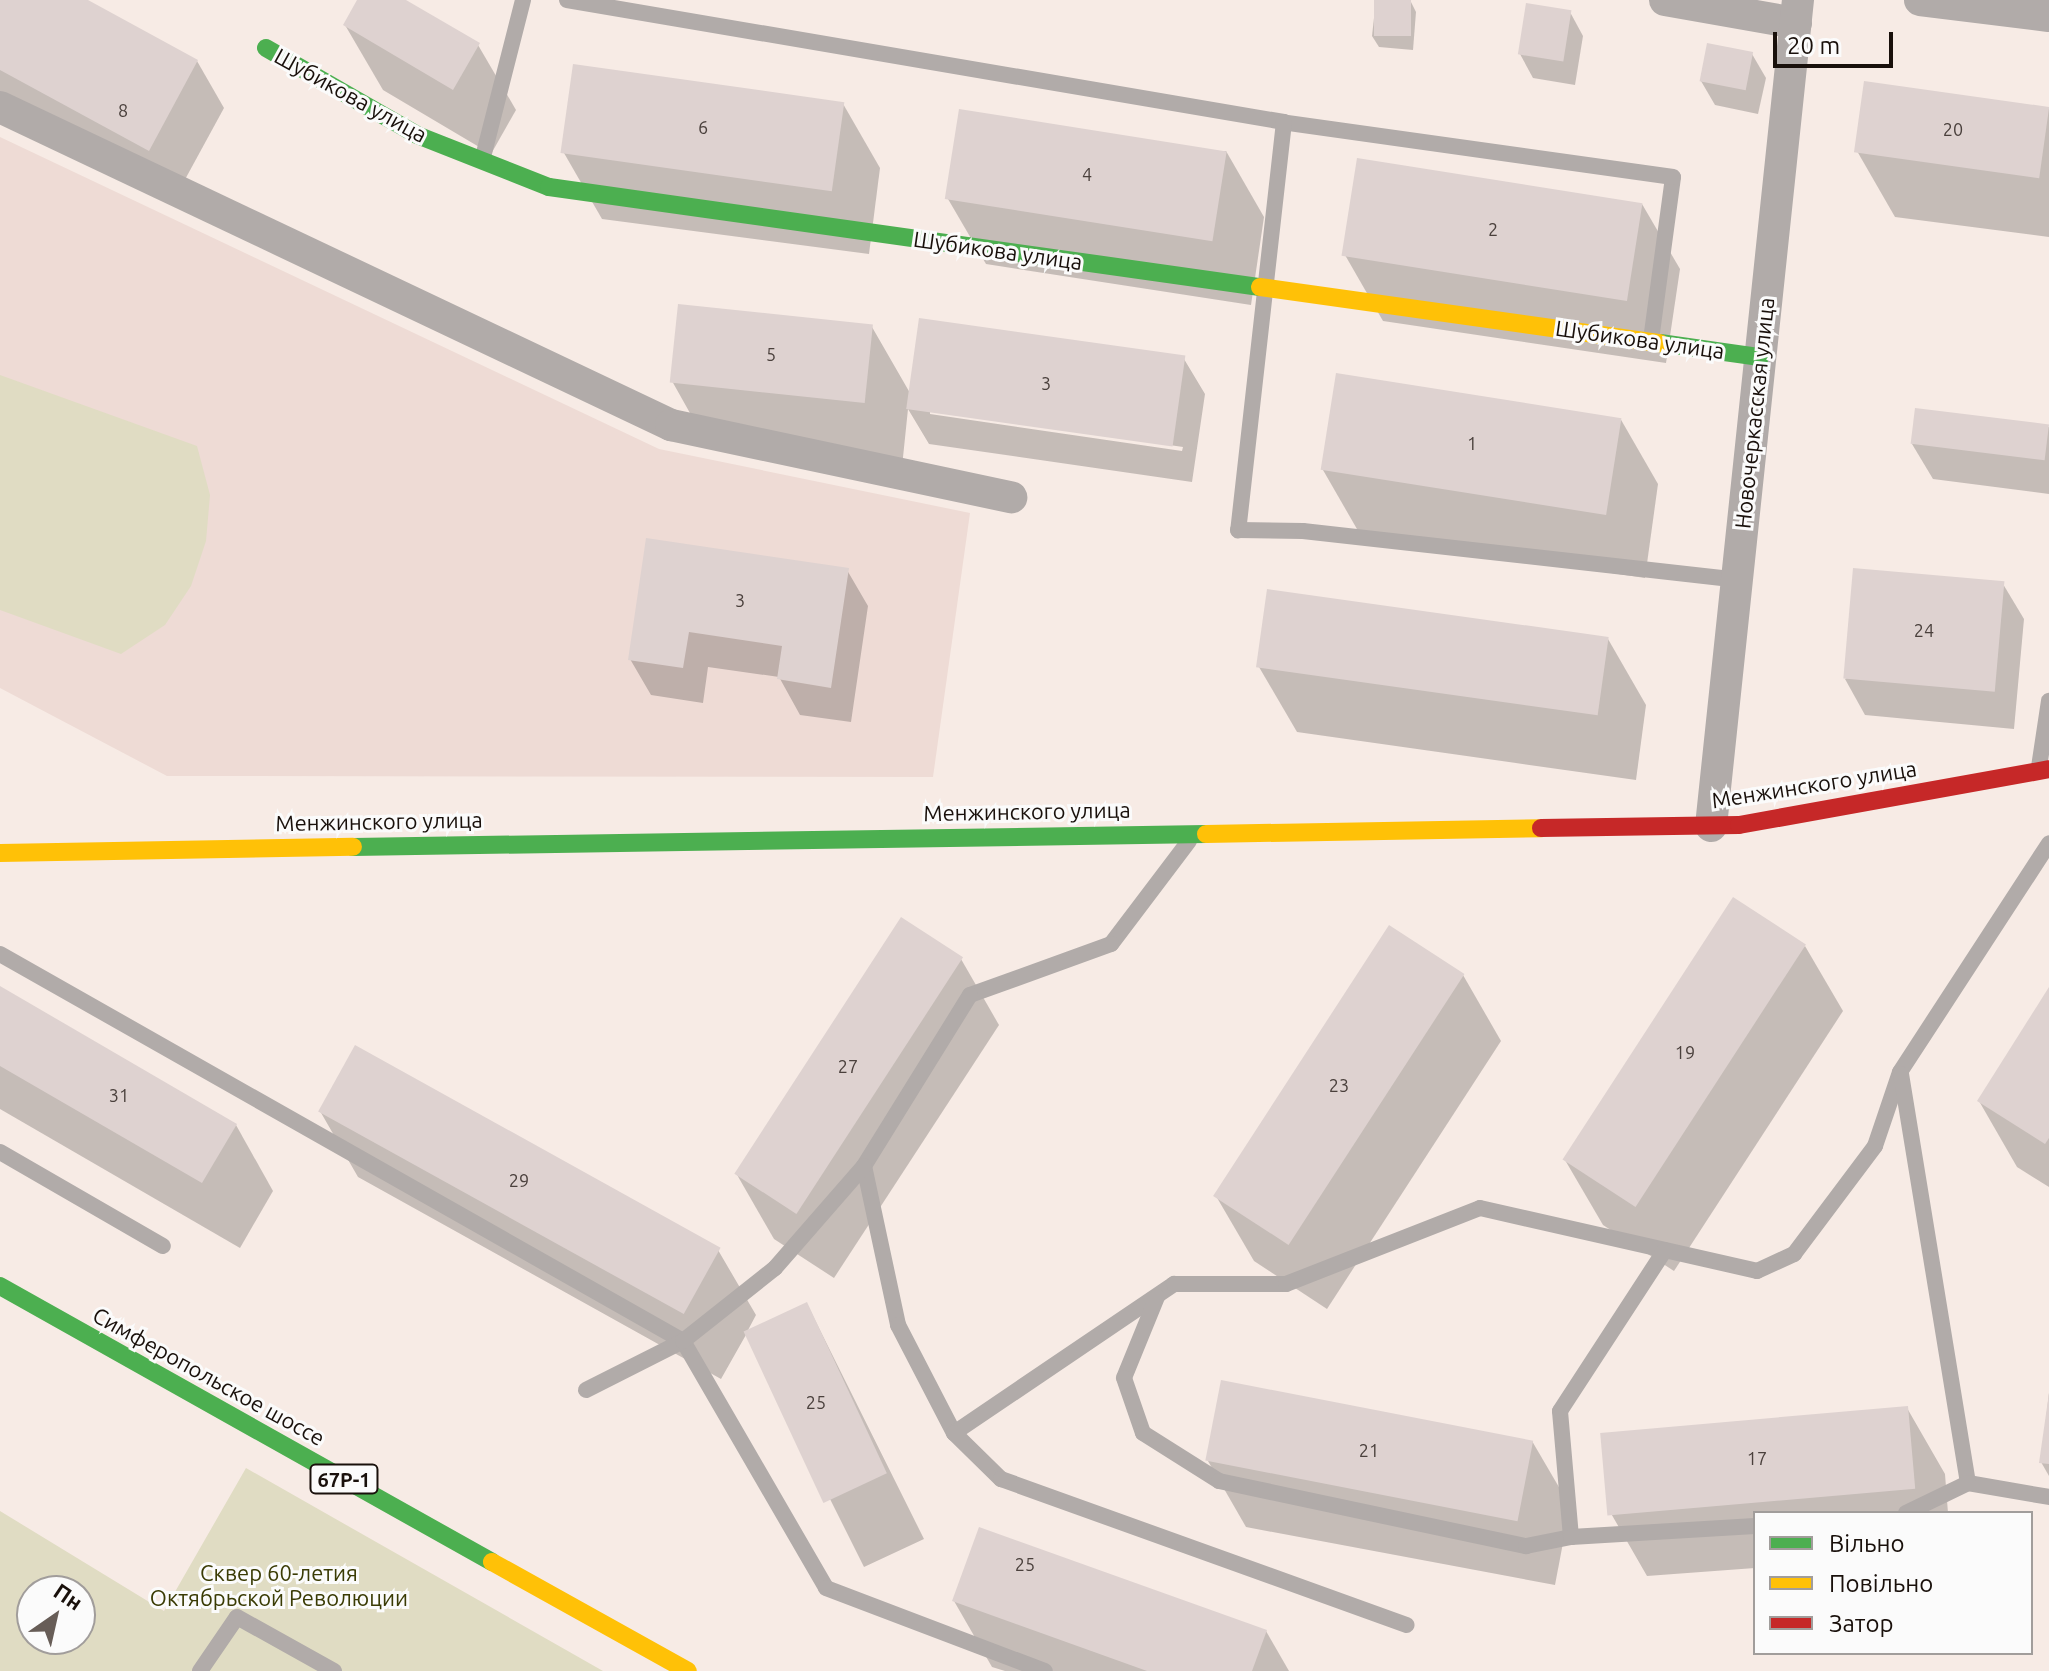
<!DOCTYPE html>
<html>
<head>
<meta charset="utf-8">
<style>
  body { margin:0 }
  #map { position:relative; width:2049px; height:1671px; overflow:hidden; background:#f7ebe5; font-family:Ubuntu,sans-serif }
  div>[style] { position:absolute }
  .education>* { inset:0; background:#eedbd5 }
  .green>* { inset:0; background:#e0dcc3 }
  .shadow>* { inset:0; background:#0003 }
  .building>* { inset:0; background:#ded2d0; transform-origin:0 0 }
  .lane>* { height:16px; margin:-8px; padding:0 8px; transform-origin:8px; border-radius:8px; background:#b1aba9 }
  .street>* { height:32px; margin:-16px; padding:0 16px; transform-origin:16px; border-radius:16px; background:#b1aba9 }
  .fast>* { height:18px; margin:-9px; padding:0 9px; transform-origin:9px; border-radius:9px; background:#4caf50 }
  .slow>* { height:18px; margin:-9px; padding:0 9px; transform-origin:9px; border-radius:9px; background:#ffc107 }
  .jam>* { height:18px; margin:-9px; padding:0 9px; transform-origin:9px; border-radius:9px; background:#c62828 }
  span { translate:-50% -50%; white-space:nowrap; text-align:center; line-height:1.15; -webkit-text-stroke:6px #fbfbfb; paint-order:stroke }
  .number-label { font-size:18px; color:#4a403c }
  .number-label span { -webkit-text-stroke-width:0 }
  .shield-label span { padding:2px 6px; background:#fbfbfb; border:2px solid; border-radius:6px; -webkit-text-stroke-width:0 }
  .shield-label { font-size:20px; color:#19100b; font-weight:700 }
  .street-label { font-size:22px; color:#19100b }
  .park-label { font-size:22px; color:#3a3b04 }
  .legend { position:absolute; left:1753px; top:1511px; width:280px; height:144px; box-sizing:border-box; background:#fbfbfb; border:2px solid #a19d9b; margin:0; padding:10px 14px; list-style:none; font-size:24px; color:#19100b }
  .legend li { display:flex; align-items:center; gap:16px; height:40px }
  .legend b { width:40px; border:2px solid #a19d9b }
  .north { position:absolute; left:16px; top:1575px; width:80px; height:80px; box-sizing:border-box; background:#fbfbfb; border:2px solid #a19d9b; border-radius:50%; rotate:34deg; font-size:22px; font-weight:700; line-height:32px; text-align:center; color:#19100b }
  .north::after { content:''; display:block; margin:auto; width:28px; height:36px; background:#675d57; clip-path:polygon(50% 0,100% 100%,50% 72%,0 100%) }
  .scale { position:absolute; left:1773px; top:32px; width:120px; height:36px; box-sizing:border-box; border:4px solid #19100b; border-top:0; padding-left:10px; font-size:24px; line-height:28px; white-space:nowrap; color:#19100b; -webkit-text-stroke:6px #fbfbfb; paint-order:stroke }
</style>
</head>
<body>
<div id="map">
  <div class="education">
    <div style="clip-path:polygon(0 137px,659px 449px,970px 513px,933px 777px,167px 776px,0 688px)"></div>
  </div>
  <div class="green">
    <div style="clip-path:polygon(0 375px,197px 446px,210px 495px,206px 541px,191px 586px,165px 625px,121px 654px,0 610px)"></div>
    <div style="clip-path:polygon(evenodd,246px 1468px,603px 1671px,0 1671px,0 1511px,164px 1611px,246px 1468px,32px 1591px,80px 1591px,80px 1639px,32px 1639px,32px 1591px)"></div>
  </div>
  <div class="shadow">
    <div style="clip-path:polygon(0 0,84px 0,197px 61px,224px 108px,176px 196px,0 100px)"></div>
    <div style="clip-path:polygon(359px 0,402px 0,478px 45px,516px 110px,491px 154px,383px 90px,345px 25px)"></div>
    <div style="clip-path:polygon(1376px 0,1410px 0,1416px 12px,1413px 50px,1379px 47px,1372px 36px)"></div>
    <div style="clip-path:polygon(1570px 12px,1583px 36px,1575px 85px,1533px 78px,1520px 54px)"></div>
    <div style="clip-path:polygon(1752px 54px,1766px 78px,1758px 114px,1715px 105px,1701px 81px)"></div>
    <div style="clip-path:polygon(842px 102px,880px 168px,869px 254px,602px 219px,564px 153px)"></div>
    <div style="clip-path:polygon(2049px 108px,2049px 237px,1895px 217px,1857px 151px)"></div>
    <div style="clip-path:polygon(1226px 151px,1264px 217px,1251px 305px,986px 264px,948px 199px)"></div>
    <div style="clip-path:polygon(1642px 204px,1680px 269px,1666px 363px,1383px 321px,1345px 255px)"></div>
    <div style="clip-path:polygon(evenodd,872px 327px,910px 393px,1184px 359px,1205px 394px,1192px 482px,929px 444px,908px 409px,902px 467px,709px 447px,672px 381px,872px 327px,930px 410px,1183px 447px,1182px 451px,930px 414px,930px 410px)"></div>
    <div style="clip-path:polygon(1620px 418px,1658px 484px,1645px 578px,1361px 536px,1323px 470px)"></div>
    <div style="clip-path:polygon(2049px 427px,2049px 494px,1933px 479px,1912px 444px)"></div>
    <div style="clip-path:polygon(648px 540px,847px 570px,868px 606px,851px 722px,800px 715px,779px 677px,708px 667px,703px 703px,651px 695px,630px 659px)"></div>
    <div style="clip-path:polygon(2003px 584px,2024px 619px,2014px 729px,1865px 715px,1845px 679px)"></div>
    <div style="clip-path:polygon(1608px 639px,1646px 705px,1636px 780px,1297px 732px,1259px 667px)"></div>
    <div style="clip-path:polygon(1805px 946px,1843px 1011px,1674px 1271px,1603px 1225px,1565px 1160px)"></div>
    <div style="clip-path:polygon(961px 959px,999px 1025px,834px 1278px,774px 1239px,736px 1173px)"></div>
    <div style="clip-path:polygon(1463px 975px,1501px 1041px,1327px 1309px,1254px 1261px,1216px 1196px)"></div>
    <div style="clip-path:polygon(0 988px,236px 1125px,273px 1191px,240px 1248px,0 1109px)"></div>
    <div style="clip-path:polygon(2049px 990px,2049px 1187px,2017px 1167px,1979px 1101px)"></div>
    <div style="clip-path:polygon(320px 1111px,718px 1250px,756px 1315px,747px 1332px,807px 1304px,924px 1539px,864px 1567px,747px 1333px,721px 1379px,358px 1177px)"></div>
    <div style="clip-path:polygon(2049px 1393px,2049px 1476px,2041px 1462px)"></div>
    <div style="clip-path:polygon(1907px 1408px,1945px 1474px,1948px 1513px,1755px 1513px,1755px 1568px,1647px 1576px,1609px 1510px)"></div>
    <div style="clip-path:polygon(1532px 1441px,1570px 1506px,1555px 1585px,1246px 1527px,1208px 1461px)"></div>
    <div style="clip-path:polygon(954px 1601px,1266px 1631px,1289px 1671px,1005px 1671px,992px 1667px)"></div>
  </div>
  <div class="building">
    <div style="clip-path:polygon(0 0,88px 0,198px 60px,149px 151px,0 70px)"></div>
    <div style="clip-path:polygon(357px 0,406px 0,480px 43px,453px 90px,343px 25px)"></div>
    <div style="left:1374px;top:0;width:37px;height:36px"></div>
    <div style="left:1526px;top:3px;width:46px;height:52px;rotate:9deg"></div>
    <div style="left:1707px;top:43px;width:47px;height:39px;rotate:11deg"></div>
    <div style="left:573px;top:64px;width:274px;height:90px;rotate:8deg"></div>
    <div style="left:1864px;top:81px;width:187px;height:72px;rotate:8deg"></div>
    <div style="left:959px;top:109px;width:271px;height:91px;rotate:9deg"></div>
    <div style="left:1357px;top:158px;width:289px;height:99px;rotate:9deg"></div>
    <div style="left:678px;top:304px;width:196px;height:79px;rotate:6deg"></div>
    <div style="left:919px;top:318px;width:269px;height:92px;rotate:8deg"></div>
    <div style="left:1336px;top:373px;width:289px;height:98px;rotate:9deg"></div>
    <div style="left:1915px;top:408px;width:135px;height:36px;rotate:7deg"></div>
    <div style="clip-path:polygon(646px 538px,849px 568px,831px 688px,777px 679px,782px 646px,689px 632px,683px 668px,628px 660px)"></div>
    <div style="left:1853px;top:568px;width:152px;height:111px;rotate:5deg"></div>
    <div style="left:1267px;top:589px;width:345px;height:79px;rotate:8deg"></div>
    <div style="left:1733px;top:897px;width:87px;height:313px;rotate:33deg"></div>
    <div style="left:901px;top:917px;width:74px;height:306px;rotate:33deg"></div>
    <div style="left:1389px;top:925px;width:90px;height:323px;rotate:33deg"></div>
    <div style="clip-path:polygon(0 986px,237px 1124px,202px 1183px,0 1066px)"></div>
    <div style="clip-path:polygon(2049px 987px,2049px 1138px,2045px 1144px,1977px 1101px)"></div>
    <div style="left:355px;top:1045px;width:418px;height:76px;rotate:29deg"></div>
    <div style="left:807px;top:1302px;width:189px;height:70px;rotate:65deg"></div>
    <div style="left:1221px;top:1380px;width:318px;height:82px;rotate:11deg"></div>
    <div style="clip-path:polygon(2049px 1393px,2049px 1464px,2039px 1463px)"></div>
    <div style="left:1908px;top:1406px;width:83px;height:309px;rotate:85deg"></div>
    <div style="clip-path:polygon(979px 1527px,1267px 1630px,1252px 1671px,1147px 1671px,952px 1601px)"></div>
  </div>
  <div class="lane">
    <div style="left:567px;top:0;width:727px;rotate:9.66deg"></div>
    <div style="left:483px;top:157px;width:162px;rotate:-75.7deg"></div>
    <div style="left:1651px;top:340px;width:164px;rotate:-82.3deg"></div>
    <div style="left:1673px;top:177px;width:393px;rotate:-172deg"></div>
    <div style="left:1284px;top:122px;width:411px;rotate:96.4deg"></div>
    <div style="left:1238px;top:530px;width:65px;rotate:0.9deg"></div>
    <div style="left:1303px;top:531px;width:437px;rotate:6.4deg"></div>
    <div style="left:2039px;top:767px;width:67px;rotate:-81.4deg"></div>
    <div style="left:1189px;top:841px;width:129px;rotate:127.1deg"></div>
    <div style="left:1111px;top:944px;width:150px;rotate:160.1deg"></div>
    <div style="left:970px;top:995px;width:201px;rotate:121.8deg"></div>
    <div style="left:864px;top:1166px;width:163px;rotate:77.9deg"></div>
    <div style="left:898px;top:1325px;width:122px;rotate:62.6deg"></div>
    <div style="left:954px;top:1433px;width:266px;rotate:-34.1deg"></div>
    <div style="left:1174px;top:1284px;width:112px"></div>
    <div style="left:1286px;top:1284px;width:208px;rotate:-21.4deg"></div>
    <div style="left:1480px;top:1208px;width:284px;rotate:12.8deg"></div>
    <div style="left:1757px;top:1271px;width:41px;rotate:-24.7deg"></div>
    <div style="left:1794px;top:1254px;width:135px;rotate:-53.1deg"></div>
    <div style="left:1875px;top:1146px;width:78px;rotate:-71.3deg"></div>
    <div style="left:1900px;top:1072px;width:273px;rotate:-56.9deg"></div>
    <div style="left:0;top:954px;width:785px;rotate:29.54deg"></div>
    <div style="left:683px;top:1341px;width:285px;rotate:59.9deg"></div>
    <div style="left:826px;top:1588px;width:234px;rotate:20.8deg"></div>
    <div style="left:1901px;top:1074px;width:414px;rotate:80.7deg"></div>
    <div style="left:1968px;top:1483px;width:82px;rotate:9.8deg"></div>
    <div style="left:0;top:1152px;width:188px;rotate:30deg"></div>
    <div style="left:1157px;top:1297px;width:87px;rotate:112.2deg"></div>
    <div style="left:1124px;top:1378px;width:58px;rotate:70.9deg"></div>
    <div style="left:1143px;top:1433px;width:90px;rotate:32.3deg"></div>
    <div style="left:1219px;top:1481px;width:314px;rotate:12deg"></div>
    <div style="left:1526px;top:1546px;width:46px;rotate:-11.3deg"></div>
    <div style="left:1571px;top:1537px;width:126px;rotate:-95deg"></div>
    <div style="left:1560px;top:1411px;width:192px;rotate:-56.9deg"></div>
    <div style="left:586px;top:1390px;width:109px;rotate:-26.8deg"></div>
    <div style="left:683px;top:1341px;width:117px;rotate:-38.4deg"></div>
    <div style="left:775px;top:1268px;width:135px;rotate:-48.9deg"></div>
    <div style="left:954px;top:1433px;width:66px;rotate:44.4deg"></div>
    <div style="left:1001px;top:1479px;width:431px;rotate:19.8deg"></div>
    <div style="left:1906px;top:1513px;width:69px;rotate:-25.8deg"></div>
    <div style="left:1571px;top:1537px;width:184px;rotate:-3.4deg"></div>
    <div style="left:200px;top:1671px;width:65px;rotate:-55.6deg"></div>
    <div style="left:237px;top:1617px;width:111px;rotate:29.1deg"></div>
  </div>
  <div class="street">
    <div style="left:1665px;top:0;width:133px;rotate:10deg"></div>
    <div style="left:1920px;top:0;width:130px;rotate:7.1deg"></div>
    <div style="left:0;top:107px;width:743px;rotate:25.36deg"></div>
    <div style="left:671px;top:425px;width:348px;rotate:12deg"></div>
    <div style="left:1711px;top:826px;width:831px;rotate:-83.99deg"></div>
  </div>
  <div class="fast">
    <div style="left:266px;top:48px;width:174px;rotate:29.9deg"></div>
    <div style="left:417px;top:135px;width:142px;rotate:21.5deg"></div>
    <div style="left:549px;top:187px;width:718px;rotate:8.01deg"></div>
    <div style="left:1660px;top:343px;width:101px;rotate:8deg"></div>
    <div style="left:353px;top:847px;width:853px;rotate:-0.87deg"></div>
    <div style="left:0;top:1286px;width:564px;rotate:29.29deg"></div>
  </div>
  <div class="slow">
    <div style="left:1260px;top:287px;width:404px;rotate:8deg"></div>
    <div style="left:1206px;top:834px;width:335px;rotate:-1deg"></div>
    <div style="left:0;top:853px;width:353px;rotate:-1deg"></div>
    <div style="left:492px;top:1562px;width:224px;rotate:29.1deg"></div>
  </div>
  <div class="jam">
    <div style="left:1541px;top:828px;width:198px;rotate:-0.9deg"></div>
    <div style="left:1739px;top:825px;width:315px;rotate:-10.2deg"></div>
  </div>
  <div class="number-label">
    <span style="left:123px;top:110px">8</span>
    <span style="left:703px;top:127px">6</span>
    <span style="left:1953px;top:129px">20</span>
    <span style="left:1087px;top:174px">4</span>
    <span style="left:1493px;top:229px">2</span>
    <span style="left:771px;top:354px">5</span>
    <span style="left:1046px;top:383px">3</span>
    <span style="left:1472px;top:443px">1</span>
    <span style="left:740px;top:600px">3</span>
    <span style="left:1924px;top:630px">24</span>
    <span style="left:1685px;top:1052px">19</span>
    <span style="left:848px;top:1066px">27</span>
    <span style="left:1339px;top:1085px">23</span>
    <span style="left:119px;top:1095px">31</span>
    <span style="left:519px;top:1180px">29</span>
    <span style="left:816px;top:1402px">25</span>
    <span style="left:1369px;top:1450px">21</span>
    <span style="left:1757px;top:1458px">17</span>
    <span style="left:1025px;top:1564px">25</span>
  </div>
  <div class="shield-label">
    <span style="left:344px;top:1479px">67Р-1</span>
  </div>
  <div class="street-label">
    <span style="left:351px;top:95px;rotate:29deg">Шубикова улица</span>
    <span style="left:998px;top:250px;rotate:8deg">Шубикова улица</span>
    <span style="left:1640px;top:339px;rotate:8deg">Шубикова улица</span>
    <span style="left:1754px;top:413px;rotate:-84deg">Новочеркасская улица</span>
    <span style="left:1814px;top:784px;rotate:-9deg">Менжинского улица</span>
    <span style="left:1027px;top:811px;rotate:-1deg">Менжинского улица</span>
    <span style="left:379px;top:821px;rotate:-1deg">Менжинского улица</span>
    <span style="left:209px;top:1376px;rotate:29deg">Симферопольское шоссе</span>
  </div>
  <div class="park-label">
    <span style="left:279px;top:1585px">Сквер 60-летия<br>Октябрьской Революции</span>
  </div>
  <ul class="legend">
  <li><b style="height:10px;background:#4caf50"></b>Вільно</li>
  <li><b style="height:10px;background:#ffc107"></b>Повільно</li>
  <li><b style="height:10px;background:#c62828"></b>Затор</li>
  </ul>
  <div class="north">Пн</div>
  <div class="scale">20 m</div>
</div>
</body>
</html>
